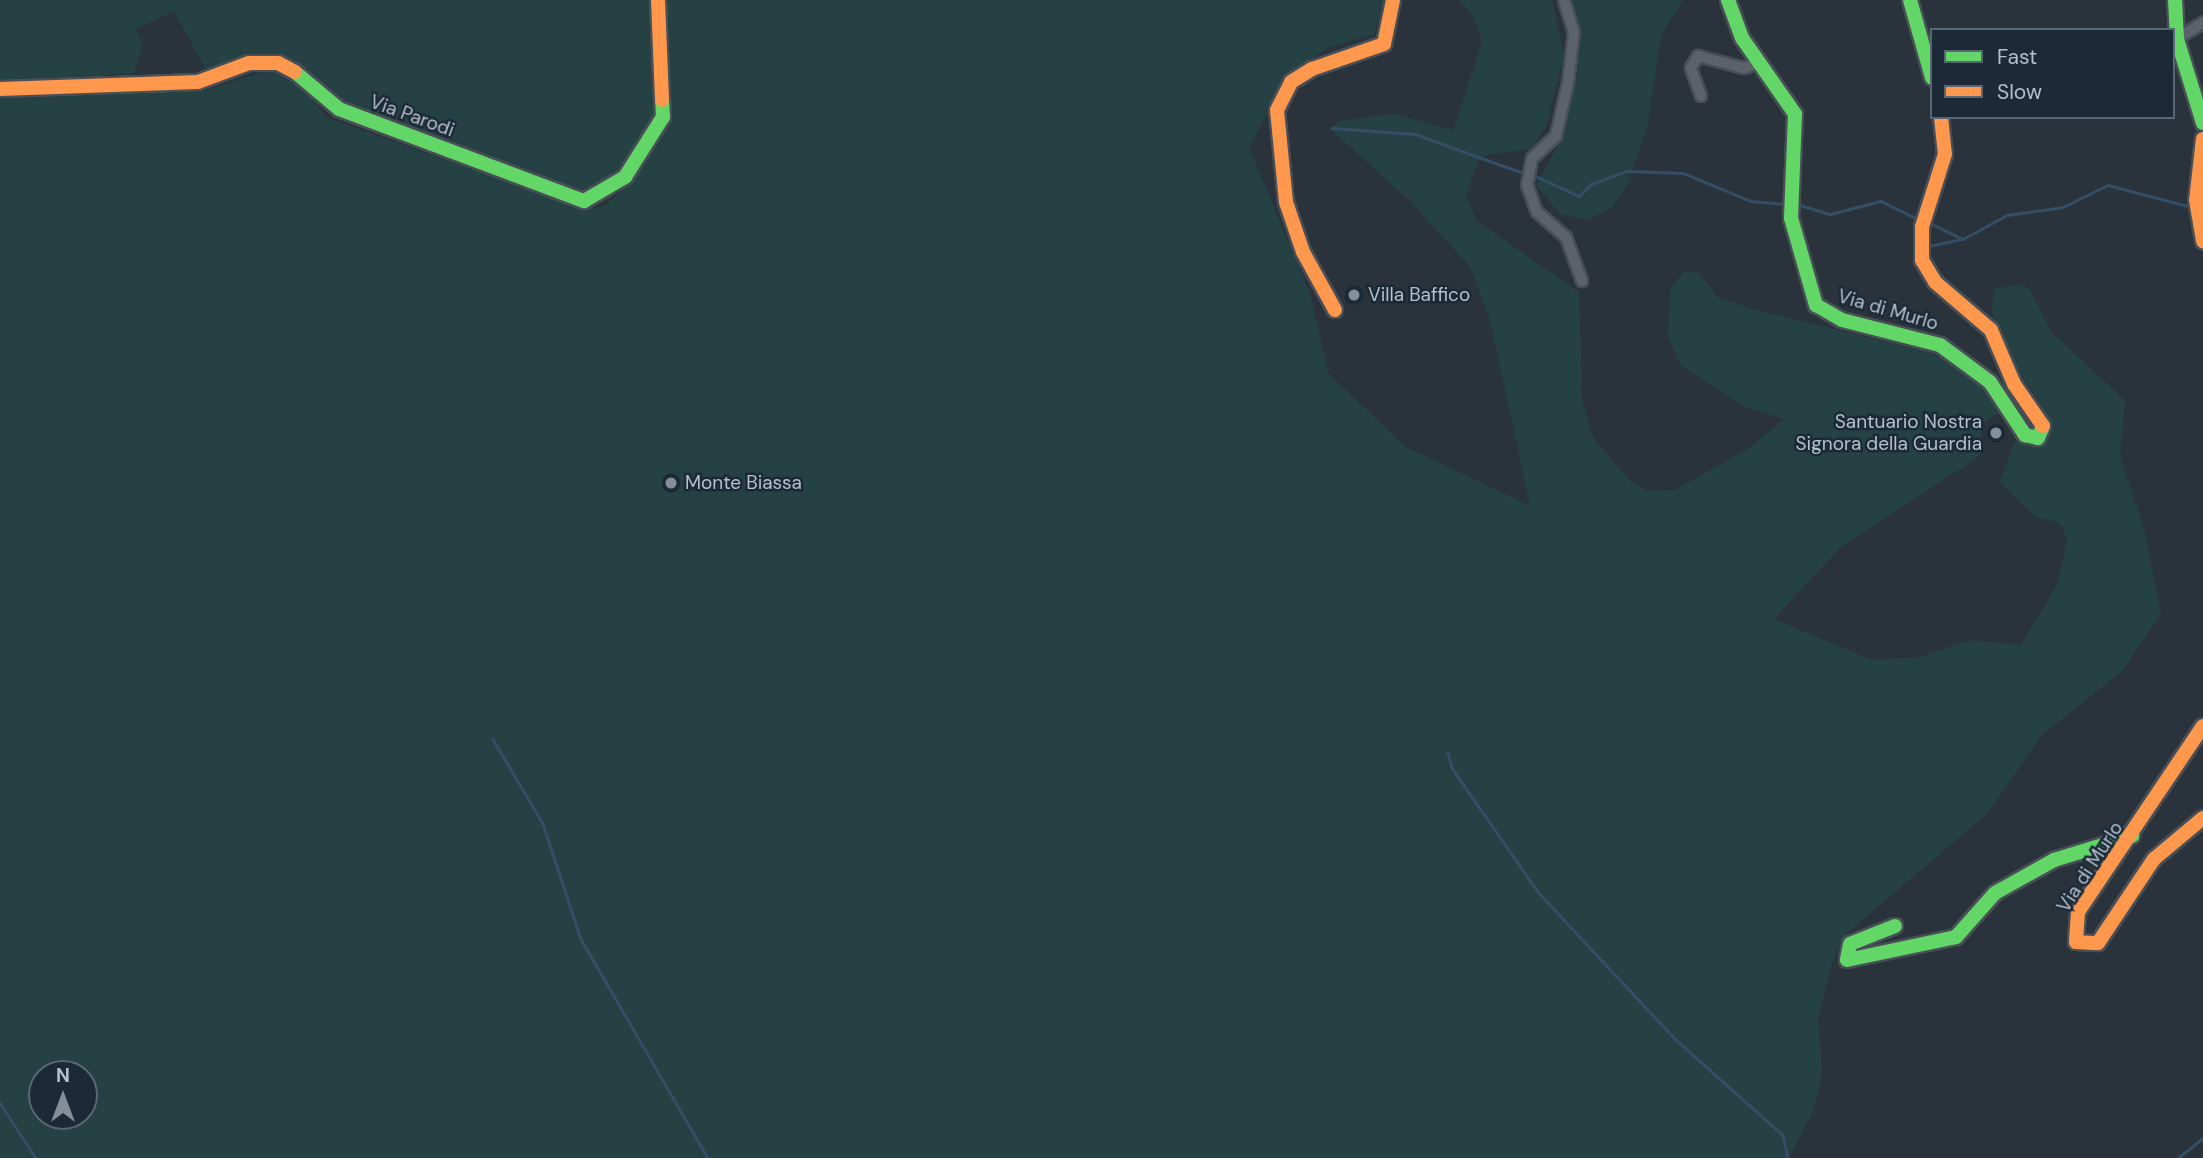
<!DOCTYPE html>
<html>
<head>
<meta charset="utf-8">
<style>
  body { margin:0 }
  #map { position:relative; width:2203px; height:1158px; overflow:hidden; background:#2a333c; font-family:"DM Sans",sans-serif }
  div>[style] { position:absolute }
  .green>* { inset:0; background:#264143 }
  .stream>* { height:2.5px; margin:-1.25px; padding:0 1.25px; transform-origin:1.25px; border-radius:1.25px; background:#344e67 }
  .roads { filter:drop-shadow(2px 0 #484f56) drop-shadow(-2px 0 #484f56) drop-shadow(0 2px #484f56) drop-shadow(0 -2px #484f56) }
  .street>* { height:10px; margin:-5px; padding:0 5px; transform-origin:5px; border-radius:5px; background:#5b6269 }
  .fast>* { height:14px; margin:-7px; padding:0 7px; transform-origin:7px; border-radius:7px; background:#63d668 }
  .slow>* { height:14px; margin:-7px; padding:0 7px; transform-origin:7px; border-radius:7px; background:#ff974d }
  .dots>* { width:19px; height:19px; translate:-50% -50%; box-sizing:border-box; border:4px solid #1c2a37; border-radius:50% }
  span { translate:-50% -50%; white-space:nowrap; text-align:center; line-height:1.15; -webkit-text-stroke:5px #1c2a37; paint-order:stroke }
  .street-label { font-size:19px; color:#b4c0cc }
  .poi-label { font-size:19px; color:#b4c0cc }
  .left { translate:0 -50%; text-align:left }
  .right { translate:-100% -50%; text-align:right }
  .legend { position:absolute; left:1930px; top:28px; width:245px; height:91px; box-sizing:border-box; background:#1c2a37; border:2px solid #596673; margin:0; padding:9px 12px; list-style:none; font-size:21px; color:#b4c0cc }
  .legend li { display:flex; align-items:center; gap:14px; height:35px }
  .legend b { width:35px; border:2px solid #596673 }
  .north { position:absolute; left:28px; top:1060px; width:70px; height:70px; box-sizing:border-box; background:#1c2a37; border:2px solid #596673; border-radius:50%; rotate:0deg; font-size:19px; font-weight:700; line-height:28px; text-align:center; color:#b4c0cc }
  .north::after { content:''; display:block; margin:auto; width:24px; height:32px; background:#848f9a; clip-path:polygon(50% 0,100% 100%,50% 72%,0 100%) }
</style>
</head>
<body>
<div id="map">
  <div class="green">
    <div style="clip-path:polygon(0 0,649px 0,656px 103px,652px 123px,620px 171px,590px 190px,573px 190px,343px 107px,310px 73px,280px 56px,248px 57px,207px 72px,174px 11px,136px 29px,143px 43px,134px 73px,0 84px)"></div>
    <div style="clip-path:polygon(evenodd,663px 0,1384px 0,1374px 34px,1327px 48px,1287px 77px,1249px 147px,1310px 294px,1329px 374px,1406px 447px,1530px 506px,1490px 320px,1470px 267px,1409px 200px,1329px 128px,1342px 120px,1395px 114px,1453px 130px,1482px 41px,1473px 14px,1459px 0,1552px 0,1564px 56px,1546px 127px,1531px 149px,1480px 156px,1466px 195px,1477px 221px,1579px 292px,1582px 400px,1593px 437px,1629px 480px,1648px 491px,1675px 490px,1749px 448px,1784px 419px,1743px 406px,1680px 365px,1668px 336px,1671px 286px,1685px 271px,1700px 273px,1717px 297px,1752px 309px,1932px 353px,1971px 377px,2002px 410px,1982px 424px,1980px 456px,1840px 548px,1774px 619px,1872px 660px,1920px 657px,1969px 640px,2021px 645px,2058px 583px,2067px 538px,2060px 523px,2036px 517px,1999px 482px,2015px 442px,2044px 441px,2053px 424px,2013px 362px,1992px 312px,1994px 289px,2020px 284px,2030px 289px,2052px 333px,2125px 400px,2120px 456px,2144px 528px,2161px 614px,2122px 671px,2041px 736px,1988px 813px,1846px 934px,1832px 962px,1818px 1019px,1822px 1076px,1812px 1114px,1789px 1158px,0 1158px,0 98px,149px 86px,204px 91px,269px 70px,300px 86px,328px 118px,587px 210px,604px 206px,629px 185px,669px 122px,663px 0,42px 1074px,84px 1074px,84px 1116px,42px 1116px,42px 1074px)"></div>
    <div style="clip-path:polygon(1571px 0,1683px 0,1661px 35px,1647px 129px,1625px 189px,1612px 208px,1586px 220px,1560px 214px,1536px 185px,1561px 140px,1574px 84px,1581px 35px)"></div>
  </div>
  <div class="stream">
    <div style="left:1332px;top:128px;width:83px;rotate:4.1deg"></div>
    <div style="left:1415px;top:134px;width:118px;rotate:19.8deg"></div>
    <div style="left:1533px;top:175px;width:51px;rotate:24.5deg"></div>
    <div style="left:1579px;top:196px;width:17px;rotate:-45deg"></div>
    <div style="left:1591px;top:184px;width:38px;rotate:-20deg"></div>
    <div style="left:1627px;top:171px;width:56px;rotate:2deg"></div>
    <div style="left:1683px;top:173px;width:74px;rotate:22.4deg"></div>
    <div style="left:1751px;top:201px;width:35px;rotate:5deg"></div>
    <div style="left:1800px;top:205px;width:31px;rotate:17deg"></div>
    <div style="left:1830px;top:214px;width:53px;rotate:-14.3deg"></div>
    <div style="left:1881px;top:201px;width:43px;rotate:26deg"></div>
    <div style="left:1932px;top:224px;width:34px;rotate:26deg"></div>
    <div style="left:1929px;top:246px;width:35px;rotate:-12deg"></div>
    <div style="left:1963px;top:239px;width:50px;rotate:-28.6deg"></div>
    <div style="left:2007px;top:215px;width:57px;rotate:-8.1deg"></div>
    <div style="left:2063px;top:207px;width:50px;rotate:-26.1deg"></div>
    <div style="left:2108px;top:185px;width:87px;rotate:14.7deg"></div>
    <div style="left:493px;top:739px;width:99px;rotate:59.5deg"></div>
    <div style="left:543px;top:824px;width:121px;rotate:71.7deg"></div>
    <div style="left:581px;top:939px;width:253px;rotate:59.9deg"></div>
    <div style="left:1448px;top:752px;width:16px;rotate:76deg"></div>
    <div style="left:1452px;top:768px;width:152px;rotate:55.2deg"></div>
    <div style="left:1539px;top:893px;width:198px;rotate:47deg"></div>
    <div style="left:1674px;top:1038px;width:146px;rotate:41.7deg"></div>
    <div style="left:1783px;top:1135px;width:24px;rotate:78deg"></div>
    <div style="left:0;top:1103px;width:66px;rotate:56.8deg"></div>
    <div style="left:2178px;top:1158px;width:32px;rotate:-39deg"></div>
  </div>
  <div class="roads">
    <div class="street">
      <div style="left:1564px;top:0;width:34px;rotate:73deg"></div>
      <div style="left:1574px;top:32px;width:51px;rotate:96.7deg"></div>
      <div style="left:1568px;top:83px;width:54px;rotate:102.8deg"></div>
      <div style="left:1556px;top:136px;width:33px;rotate:137deg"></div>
      <div style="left:1532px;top:158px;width:27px;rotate:100deg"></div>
      <div style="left:1527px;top:185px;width:29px;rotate:70deg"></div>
      <div style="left:1537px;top:212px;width:38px;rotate:41deg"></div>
      <div style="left:1566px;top:237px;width:47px;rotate:70deg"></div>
      <div style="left:2177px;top:39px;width:31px;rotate:-32deg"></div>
      <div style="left:1701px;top:96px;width:30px;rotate:-110deg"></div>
      <div style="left:1691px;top:68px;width:14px;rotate:-60deg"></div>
      <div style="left:1698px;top:56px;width:48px;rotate:14.6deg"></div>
      <div style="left:1744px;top:68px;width:12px;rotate:-20deg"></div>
      <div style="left:1755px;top:64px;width:9px;rotate:-90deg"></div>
    </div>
    <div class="fast">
      <div style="left:1728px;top:0;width:40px;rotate:69.8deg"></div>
      <div style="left:1742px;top:38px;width:93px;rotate:55.1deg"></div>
      <div style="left:1795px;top:114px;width:104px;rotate:92.2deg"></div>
      <div style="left:1791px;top:218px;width:91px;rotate:74deg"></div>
      <div style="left:1816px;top:305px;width:30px;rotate:30deg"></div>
      <div style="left:1842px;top:320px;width:101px;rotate:14.3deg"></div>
      <div style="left:1940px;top:345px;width:62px;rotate:36.5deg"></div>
      <div style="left:1990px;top:382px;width:64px;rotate:56.6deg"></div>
      <div style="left:2025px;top:435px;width:13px;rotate:13deg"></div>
      <div style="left:2038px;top:438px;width:13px;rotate:-67deg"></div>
      <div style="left:1910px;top:0;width:81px;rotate:74.2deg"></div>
      <div style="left:2175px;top:0;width:39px;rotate:87deg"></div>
      <div style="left:2177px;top:39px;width:88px;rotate:72.8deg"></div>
      <div style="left:295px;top:72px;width:57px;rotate:40.1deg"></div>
      <div style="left:339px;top:109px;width:262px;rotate:20.6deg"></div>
      <div style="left:584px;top:201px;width:48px;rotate:-30.3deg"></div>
      <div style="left:625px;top:177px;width:71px;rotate:-57.7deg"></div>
      <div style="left:663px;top:117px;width:17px;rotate:-93deg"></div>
      <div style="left:1895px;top:926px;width:48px;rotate:158.2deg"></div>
      <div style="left:1850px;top:944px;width:16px;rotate:101deg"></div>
      <div style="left:1847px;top:960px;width:111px;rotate:-11.9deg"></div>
      <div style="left:1956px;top:937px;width:59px;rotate:-48.4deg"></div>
      <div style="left:1995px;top:893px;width:68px;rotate:-29.2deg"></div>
      <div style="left:2054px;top:860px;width:82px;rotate:-17.1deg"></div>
    </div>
    <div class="slow">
      <div style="left:658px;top:0;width:100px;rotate:87.7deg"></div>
      <div style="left:0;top:89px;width:198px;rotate:-2deg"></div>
      <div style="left:198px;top:82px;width:54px;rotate:-20.4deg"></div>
      <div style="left:249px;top:63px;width:29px"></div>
      <div style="left:278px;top:63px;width:19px;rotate:28deg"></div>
      <div style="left:1941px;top:117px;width:37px;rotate:84deg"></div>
      <div style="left:1945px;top:154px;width:77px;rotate:107.5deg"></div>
      <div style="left:1922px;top:227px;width:33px;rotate:90deg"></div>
      <div style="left:1922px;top:260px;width:26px;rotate:59deg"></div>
      <div style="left:1935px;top:282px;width:74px;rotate:40.6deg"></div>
      <div style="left:1991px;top:330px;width:59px;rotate:66.9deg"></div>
      <div style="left:2014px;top:384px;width:51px;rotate:55.4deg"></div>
      <div style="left:2203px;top:139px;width:61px;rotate:96.5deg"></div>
      <div style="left:2196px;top:200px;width:42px;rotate:80.3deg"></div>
      <div style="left:1335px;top:310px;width:66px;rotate:-118.9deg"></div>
      <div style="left:1303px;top:252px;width:53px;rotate:-108.8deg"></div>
      <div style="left:1286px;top:202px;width:92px;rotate:-95.6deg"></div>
      <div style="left:1277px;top:110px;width:31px;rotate:-63deg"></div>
      <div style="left:1291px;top:82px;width:25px;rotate:-32deg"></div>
      <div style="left:1312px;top:69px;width:76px;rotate:-19.1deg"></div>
      <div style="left:1384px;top:44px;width:45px;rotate:-78.4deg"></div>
      <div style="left:2203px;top:726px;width:224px;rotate:123.9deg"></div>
      <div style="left:2078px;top:912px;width:30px;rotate:94deg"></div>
      <div style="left:2076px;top:942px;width:22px;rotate:3deg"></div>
      <div style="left:2098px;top:943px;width:101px;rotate:-56.3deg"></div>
      <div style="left:2154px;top:859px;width:64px;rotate:-39.9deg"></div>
    </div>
  </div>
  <div class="dots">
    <div style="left:1354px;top:295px;background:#848f9a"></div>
    <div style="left:1996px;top:433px;background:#848f9a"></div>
    <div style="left:671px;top:483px;background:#848f9a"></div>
  </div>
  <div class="street-label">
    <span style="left:412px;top:116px;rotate:20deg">Via Parodi</span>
    <span style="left:1888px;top:310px;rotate:16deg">Via di Murlo</span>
    <span style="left:2090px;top:867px;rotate:-57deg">Via di Murlo</span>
  </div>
  <div class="poi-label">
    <span class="left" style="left:1368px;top:295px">Villa Baffico</span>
    <span class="right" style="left:1982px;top:433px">Santuario Nostra<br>Signora della Guardia</span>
    <span class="left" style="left:685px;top:483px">Monte Biassa</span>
  </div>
  <ul class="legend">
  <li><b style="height:9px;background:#63d668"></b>Fast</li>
  <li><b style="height:9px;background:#ff974d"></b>Slow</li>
  </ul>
  <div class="north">N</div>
</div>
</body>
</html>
